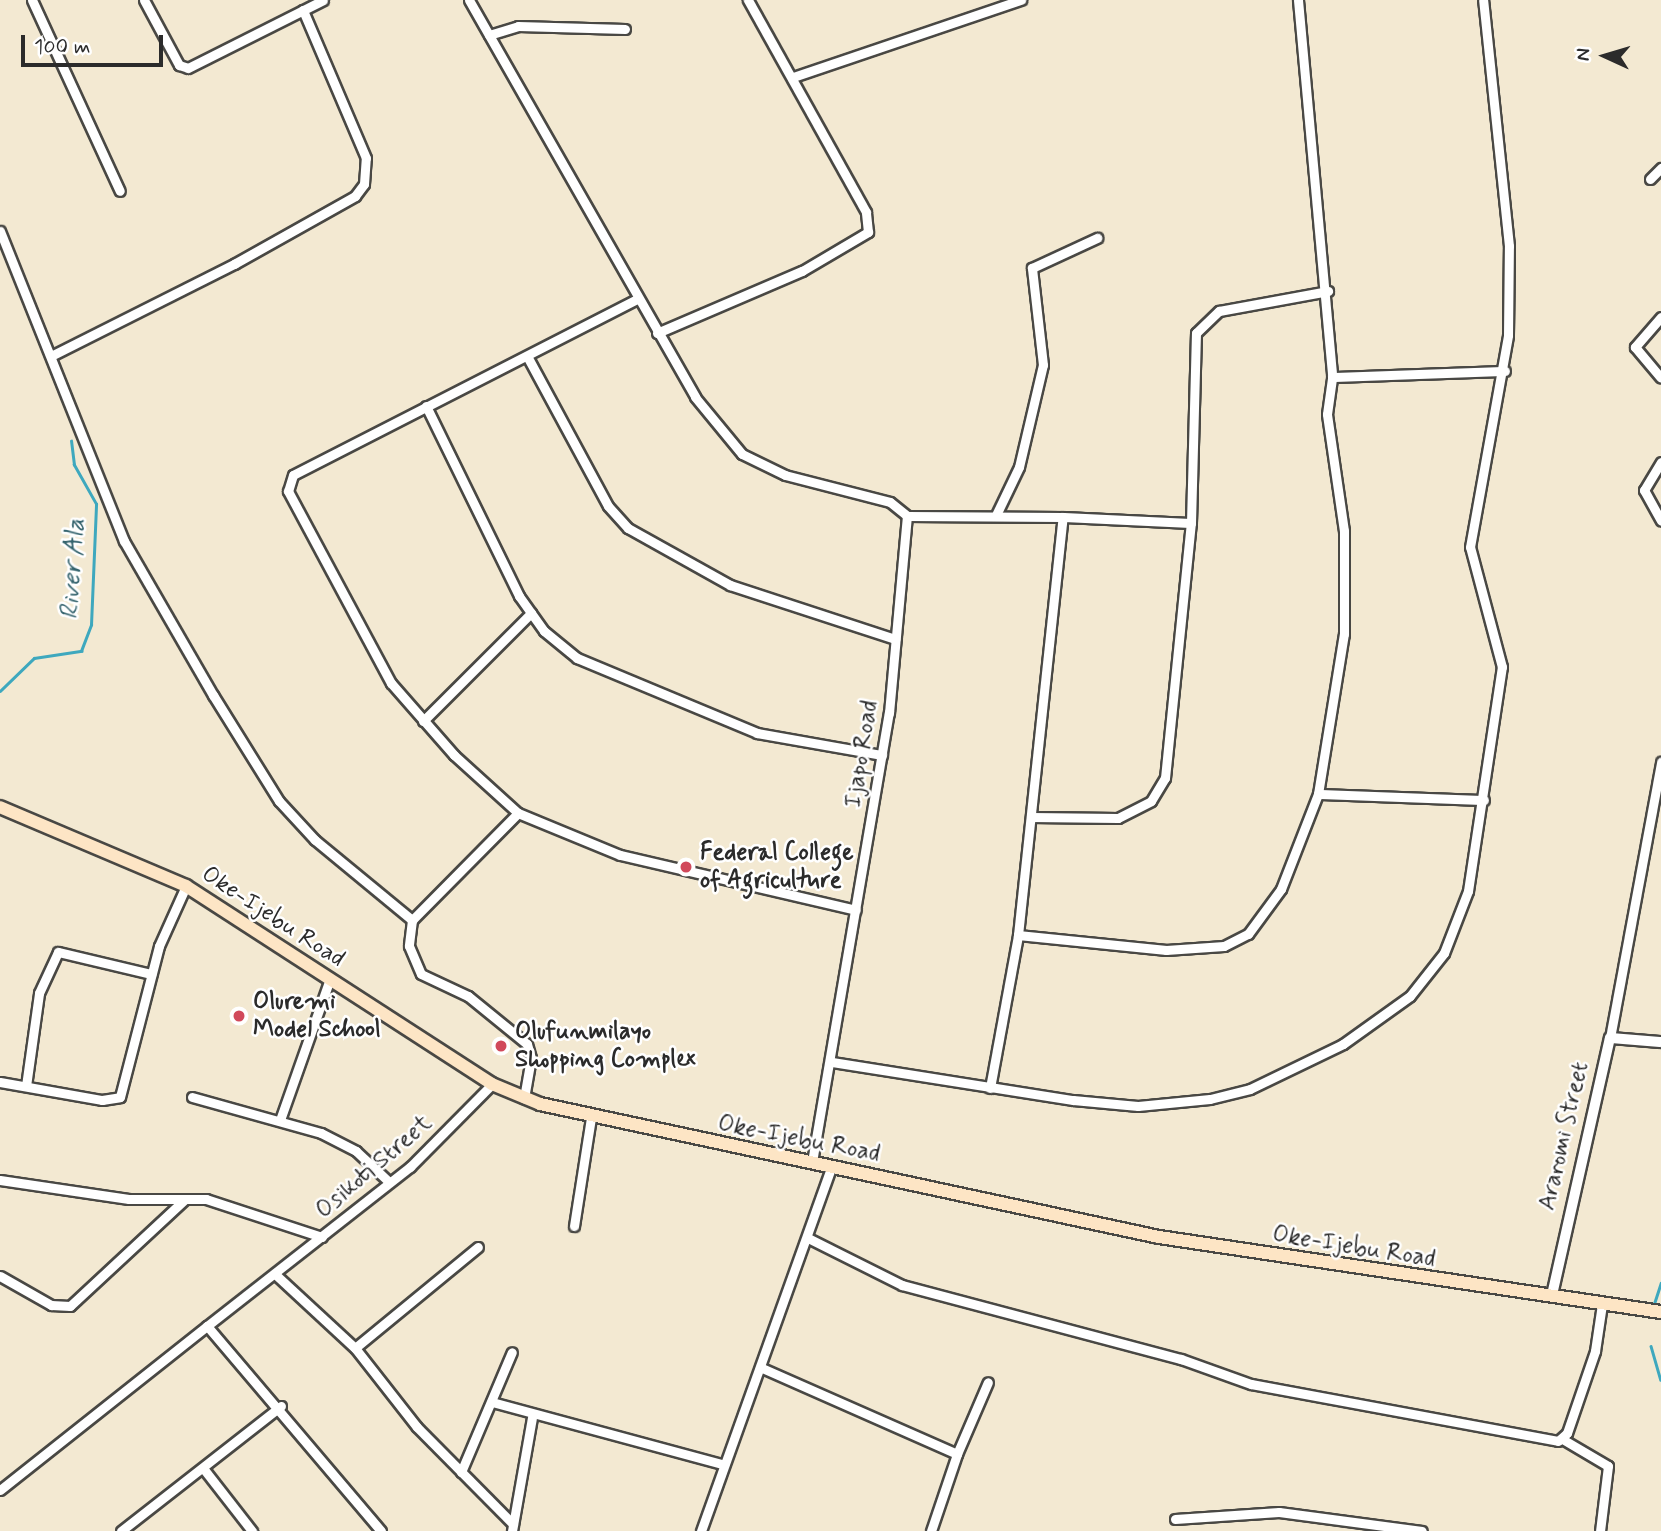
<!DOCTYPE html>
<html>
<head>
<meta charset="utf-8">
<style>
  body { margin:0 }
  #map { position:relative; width:1661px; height:1531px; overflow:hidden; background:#f3e9d2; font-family:Mynerve,sans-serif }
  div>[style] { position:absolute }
  .stream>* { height:2.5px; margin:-1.25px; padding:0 1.25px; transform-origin:1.25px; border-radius:1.25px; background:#3ea8be }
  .roads { filter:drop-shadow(2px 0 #494844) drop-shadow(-2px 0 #494844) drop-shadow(0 2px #494844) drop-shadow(0 -2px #494844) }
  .minor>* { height:9px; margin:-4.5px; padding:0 4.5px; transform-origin:4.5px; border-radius:4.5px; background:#fff }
  .tertiary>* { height:10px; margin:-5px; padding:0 5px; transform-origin:5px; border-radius:5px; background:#fff }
  .secondary>* { height:12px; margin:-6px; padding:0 6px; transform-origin:6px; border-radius:6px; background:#fde5c5 }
  .dots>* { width:19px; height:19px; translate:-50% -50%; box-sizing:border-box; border:4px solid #fff; border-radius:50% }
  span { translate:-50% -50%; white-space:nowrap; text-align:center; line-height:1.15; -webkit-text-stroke:5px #fff; paint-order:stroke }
  .street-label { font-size:24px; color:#2b2b2b }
  .poi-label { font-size:24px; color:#2b2b2b; font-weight:700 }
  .left { translate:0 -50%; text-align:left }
  .water-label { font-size:26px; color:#34636d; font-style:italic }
  .north { position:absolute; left:1570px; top:21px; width:70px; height:70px; -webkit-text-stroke:5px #fff; paint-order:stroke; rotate:274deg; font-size:19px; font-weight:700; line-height:28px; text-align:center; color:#2b2b2b }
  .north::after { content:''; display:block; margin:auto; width:24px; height:32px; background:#2b2b2b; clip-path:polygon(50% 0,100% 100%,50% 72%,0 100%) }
  .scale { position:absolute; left:21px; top:35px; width:142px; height:32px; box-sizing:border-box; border:4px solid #2b2b2b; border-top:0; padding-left:9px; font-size:21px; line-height:24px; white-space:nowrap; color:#2b2b2b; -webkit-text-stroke:5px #fff; paint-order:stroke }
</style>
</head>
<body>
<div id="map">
  <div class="stream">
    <div style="left:0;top:691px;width:47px;rotate:-44.1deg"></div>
    <div style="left:34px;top:658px;width:48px;rotate:-8.5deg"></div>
    <div style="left:81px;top:651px;width:28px;rotate:-69deg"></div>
    <div style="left:91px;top:625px;width:121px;rotate:-87.6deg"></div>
    <div style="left:96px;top:504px;width:45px;rotate:-119.4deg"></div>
    <div style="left:74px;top:465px;width:24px;rotate:-97deg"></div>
    <div style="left:1653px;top:1307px;width:25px;rotate:-72deg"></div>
    <div style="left:1651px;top:1346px;width:35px;rotate:74deg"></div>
  </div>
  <div class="roads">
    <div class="minor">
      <div style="left:32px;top:0;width:210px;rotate:65.3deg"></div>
      <div style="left:144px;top:0;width:74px;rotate:61.7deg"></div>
      <div style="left:179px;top:65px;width:9px;rotate:18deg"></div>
      <div style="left:188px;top:68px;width:151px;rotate:-26.7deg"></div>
      <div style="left:469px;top:0;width:457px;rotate:60.3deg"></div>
      <div style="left:695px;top:397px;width:74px;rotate:50.5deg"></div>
      <div style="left:742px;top:454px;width:48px;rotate:26deg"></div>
      <div style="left:785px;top:475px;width:108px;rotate:14.4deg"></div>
      <div style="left:890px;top:502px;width:22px;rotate:39deg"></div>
      <div style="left:907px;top:516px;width:156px;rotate:0.4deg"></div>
      <div style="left:1298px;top:0;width:379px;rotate:84.8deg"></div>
      <div style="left:1332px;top:377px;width:173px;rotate:-2deg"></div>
      <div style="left:489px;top:35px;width:30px;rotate:-17deg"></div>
      <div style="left:518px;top:26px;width:107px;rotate:1.6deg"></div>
      <div style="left:793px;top:77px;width:241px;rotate:-18.7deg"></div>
      <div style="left:1650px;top:179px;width:16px;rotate:-45deg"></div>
      <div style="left:0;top:231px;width:334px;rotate:68.2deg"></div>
      <div style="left:124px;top:541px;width:178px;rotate:60deg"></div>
      <div style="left:213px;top:695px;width:125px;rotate:58.1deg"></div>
      <div style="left:279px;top:801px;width:53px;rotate:47.3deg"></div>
      <div style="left:315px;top:840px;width:126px;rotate:39.5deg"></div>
      <div style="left:637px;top:299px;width:386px;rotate:152.9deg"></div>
      <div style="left:293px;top:475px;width:17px;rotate:107deg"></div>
      <div style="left:288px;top:491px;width:218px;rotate:61.8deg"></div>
      <div style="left:391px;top:683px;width:96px;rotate:48.8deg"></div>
      <div style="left:454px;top:755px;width:86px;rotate:42.2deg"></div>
      <div style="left:518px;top:813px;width:110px;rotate:22.4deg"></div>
      <div style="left:620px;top:855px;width:242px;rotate:13.1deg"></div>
      <div style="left:1661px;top:317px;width:40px;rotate:131deg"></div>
      <div style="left:1635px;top:347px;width:40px;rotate:50deg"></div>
      <div style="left:657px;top:333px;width:158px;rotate:-23.2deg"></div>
      <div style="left:802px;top:271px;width:77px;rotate:-30.6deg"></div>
      <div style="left:868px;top:232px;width:20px;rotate:-96deg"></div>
      <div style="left:866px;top:212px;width:243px;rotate:-119.1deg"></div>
      <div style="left:53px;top:355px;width:203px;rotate:-26.7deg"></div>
      <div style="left:234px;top:264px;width:139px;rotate:-29.3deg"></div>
      <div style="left:355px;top:196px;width:15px;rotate:-53deg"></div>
      <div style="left:364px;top:184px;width:26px;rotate:-86deg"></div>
      <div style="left:366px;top:158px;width:161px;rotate:-113.1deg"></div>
      <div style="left:527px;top:356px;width:170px;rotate:61.6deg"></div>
      <div style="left:608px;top:506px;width:30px;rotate:48deg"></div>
      <div style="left:628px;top:528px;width:117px;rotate:29.2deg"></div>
      <div style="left:730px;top:585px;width:174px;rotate:18.1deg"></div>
      <div style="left:426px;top:406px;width:212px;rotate:63.9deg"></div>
      <div style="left:519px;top:596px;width:43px;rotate:54.5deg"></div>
      <div style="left:544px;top:631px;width:43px;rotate:39.3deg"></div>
      <div style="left:577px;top:658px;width:195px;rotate:22.6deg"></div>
      <div style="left:757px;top:733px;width:127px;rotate:10deg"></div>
      <div style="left:1661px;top:462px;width:33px;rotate:121deg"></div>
      <div style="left:1644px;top:490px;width:35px;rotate:61deg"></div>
      <div style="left:996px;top:515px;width:53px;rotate:-64.4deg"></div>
      <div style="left:1019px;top:467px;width:105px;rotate:-76.8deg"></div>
      <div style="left:1043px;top:365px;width:98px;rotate:-96.5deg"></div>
      <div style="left:1032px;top:268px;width:72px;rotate:-24.8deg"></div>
      <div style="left:423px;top:721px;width:153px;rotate:-45deg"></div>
      <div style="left:1318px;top:794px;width:166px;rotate:2.1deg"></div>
      <div style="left:518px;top:813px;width:151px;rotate:134.7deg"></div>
      <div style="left:412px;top:920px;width:26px;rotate:97deg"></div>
      <div style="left:409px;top:946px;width:30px;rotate:67deg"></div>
      <div style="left:421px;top:974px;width:52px;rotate:25.1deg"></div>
      <div style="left:468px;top:996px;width:76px;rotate:39.1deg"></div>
      <div style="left:527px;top:1044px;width:15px;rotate:74deg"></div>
      <div style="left:531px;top:1058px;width:41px;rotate:99.9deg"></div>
      <div style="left:1031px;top:817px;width:87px;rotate:0.7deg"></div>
      <div style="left:1118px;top:818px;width:37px;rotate:-27deg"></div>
      <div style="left:1151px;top:801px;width:27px;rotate:-59deg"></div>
      <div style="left:1165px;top:778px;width:256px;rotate:-84.2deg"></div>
      <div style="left:1191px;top:523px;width:190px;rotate:-88.5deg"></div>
      <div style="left:1196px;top:333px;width:32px;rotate:-44deg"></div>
      <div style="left:1219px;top:311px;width:111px;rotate:-10.4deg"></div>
      <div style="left:1018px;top:935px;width:149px;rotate:5.8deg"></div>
      <div style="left:1166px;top:950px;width:58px;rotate:-3.9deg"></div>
      <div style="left:1224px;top:946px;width:27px;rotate:-27deg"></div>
      <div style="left:1248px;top:934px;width:56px;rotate:-53.7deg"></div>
      <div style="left:1281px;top:889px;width:102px;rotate:-68.7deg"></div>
      <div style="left:1318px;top:794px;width:162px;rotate:-80.8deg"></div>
      <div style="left:1344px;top:634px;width:103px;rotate:-90deg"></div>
      <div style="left:1344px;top:531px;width:118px;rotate:-98.3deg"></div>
      <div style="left:1327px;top:414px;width:37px;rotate:-82deg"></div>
      <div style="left:1610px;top:1038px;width:281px;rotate:-79.5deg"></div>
      <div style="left:832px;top:1062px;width:244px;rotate:9deg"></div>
      <div style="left:1073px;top:1100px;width:65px;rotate:5.3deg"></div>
      <div style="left:1138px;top:1106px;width:72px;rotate:-5.6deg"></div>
      <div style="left:1210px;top:1099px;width:41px;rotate:-14deg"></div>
      <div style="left:1250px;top:1089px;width:103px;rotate:-25.8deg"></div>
      <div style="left:1343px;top:1044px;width:82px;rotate:-35.6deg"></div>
      <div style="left:1410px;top:996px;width:55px;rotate:-51.7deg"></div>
      <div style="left:1444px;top:953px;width:66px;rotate:-68.8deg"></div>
      <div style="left:1468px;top:891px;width:227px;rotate:-81.4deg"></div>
      <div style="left:1502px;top:667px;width:124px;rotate:-104.9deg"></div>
      <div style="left:1470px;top:547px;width:215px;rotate:-79.8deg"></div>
      <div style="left:1508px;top:335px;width:89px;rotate:-89.4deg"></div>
      <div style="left:1509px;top:246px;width:247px;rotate:-96deg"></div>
      <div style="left:0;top:1082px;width:104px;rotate:10deg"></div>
      <div style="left:102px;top:1100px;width:18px;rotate:-9deg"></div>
      <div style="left:120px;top:1097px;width:156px;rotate:-75.5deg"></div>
      <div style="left:159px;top:946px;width:66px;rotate:-65.8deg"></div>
      <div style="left:26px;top:1086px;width:94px;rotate:-82deg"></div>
      <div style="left:39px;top:993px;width:45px;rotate:-65.1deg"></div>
      <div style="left:58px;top:952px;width:96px;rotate:13.3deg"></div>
      <div style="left:990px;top:1088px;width:156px;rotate:-79.6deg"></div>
      <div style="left:1018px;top:935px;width:420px;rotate:-83.9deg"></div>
      <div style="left:1063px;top:517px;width:128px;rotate:2.7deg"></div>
      <div style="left:192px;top:1097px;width:134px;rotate:15.6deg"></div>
      <div style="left:321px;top:1133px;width:39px;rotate:27deg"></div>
      <div style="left:356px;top:1151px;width:45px;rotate:43.2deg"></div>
      <div style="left:280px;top:1120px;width:150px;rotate:-70.5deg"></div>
      <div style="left:812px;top:1162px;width:456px;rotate:-80.3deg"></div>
      <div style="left:889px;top:713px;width:198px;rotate:-84.8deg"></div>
      <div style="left:0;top:1180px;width:130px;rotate:8.4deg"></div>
      <div style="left:129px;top:1199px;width:77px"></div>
      <div style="left:206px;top:1199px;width:122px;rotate:18.1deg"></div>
      <div style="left:574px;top:1226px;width:109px;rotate:-81.1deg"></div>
      <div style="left:808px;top:1238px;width:105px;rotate:26.6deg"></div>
      <div style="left:902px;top:1285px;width:289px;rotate:14.9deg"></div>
      <div style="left:1181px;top:1359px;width:74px;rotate:19.7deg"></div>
      <div style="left:1251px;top:1384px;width:312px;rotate:10.5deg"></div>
      <div style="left:1558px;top:1441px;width:12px;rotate:-42deg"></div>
      <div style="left:1567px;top:1433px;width:87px;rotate:-71.1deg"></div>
      <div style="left:1595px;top:1351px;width:48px;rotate:-81.5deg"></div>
      <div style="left:275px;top:1274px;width:109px;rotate:42.8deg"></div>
      <div style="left:355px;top:1348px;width:100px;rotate:51.9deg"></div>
      <div style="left:417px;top:1427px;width:136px;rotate:45.3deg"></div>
      <div style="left:0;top:1276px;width:59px;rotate:29.6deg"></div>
      <div style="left:51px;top:1305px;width:19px;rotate:3deg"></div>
      <div style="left:70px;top:1306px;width:157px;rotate:-42.9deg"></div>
      <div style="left:355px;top:1348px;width:159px;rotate:-39.4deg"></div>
      <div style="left:762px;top:1368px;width:213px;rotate:23.8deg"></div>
      <div style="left:957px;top:1454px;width:78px;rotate:-66.7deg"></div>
      <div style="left:492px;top:1402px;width:238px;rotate:15.1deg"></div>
      <div style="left:1564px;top:1440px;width:51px;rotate:30.6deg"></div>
      <div style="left:1608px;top:1466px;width:65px;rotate:97deg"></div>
      <div style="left:203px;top:1468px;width:80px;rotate:52.1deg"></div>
      <div style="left:461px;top:1472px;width:130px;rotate:-67deg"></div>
      <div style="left:0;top:1490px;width:264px;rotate:-38.4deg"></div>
      <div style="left:1175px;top:1519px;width:104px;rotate:-3.9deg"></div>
      <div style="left:1279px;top:1512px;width:144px;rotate:7.6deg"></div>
      <div style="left:121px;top:1531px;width:203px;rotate:-38deg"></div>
      <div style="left:381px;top:1531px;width:269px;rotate:-130.3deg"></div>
      <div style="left:207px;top:1326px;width:258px;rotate:-38.1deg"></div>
      <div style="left:410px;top:1167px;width:117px;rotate:-45.3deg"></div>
      <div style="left:512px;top:1531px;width:116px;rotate:-80deg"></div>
      <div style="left:701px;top:1531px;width:388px;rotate:-70.3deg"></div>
      <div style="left:931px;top:1531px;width:81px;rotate:-71.3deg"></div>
    </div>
    <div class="tertiary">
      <div style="left:1552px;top:1295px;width:263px;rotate:-77.3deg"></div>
      <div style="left:1610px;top:1038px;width:51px;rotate:4.5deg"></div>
    </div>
    <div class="secondary">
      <div style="left:0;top:807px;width:202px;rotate:23deg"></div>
      <div style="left:186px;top:886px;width:364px;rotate:32.9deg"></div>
      <div style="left:492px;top:1084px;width:52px;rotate:22.6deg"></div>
      <div style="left:540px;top:1104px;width:633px;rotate:12.13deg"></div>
      <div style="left:1159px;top:1237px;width:508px;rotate:8.5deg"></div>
    </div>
  </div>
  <div class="dots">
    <div style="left:686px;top:867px;background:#d1495b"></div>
    <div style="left:239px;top:1016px;background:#d1495b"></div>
    <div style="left:501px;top:1046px;background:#d1495b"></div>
  </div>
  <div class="street-label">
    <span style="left:862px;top:754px;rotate:-81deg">Ijapo Road</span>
    <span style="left:273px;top:917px;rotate:33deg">Oke-Ijebu Road</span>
    <span style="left:1564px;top:1136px;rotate:-77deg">Araromi Street</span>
    <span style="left:799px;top:1139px;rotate:11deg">Oke-Ijebu Road</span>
    <span style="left:374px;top:1167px;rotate:-41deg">Osikoti Street</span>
    <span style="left:1354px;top:1247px;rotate:9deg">Oke-Ijebu Road</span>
  </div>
  <div class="poi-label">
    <span class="left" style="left:700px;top:867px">Federal College<br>of Agriculture</span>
    <span class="left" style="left:253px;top:1016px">Oluremi<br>Model School</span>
    <span class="left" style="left:515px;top:1046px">Olufunmilayo<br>Shopping Complex</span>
  </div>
  <div class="water-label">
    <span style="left:74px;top:569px;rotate:-86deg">River Ala</span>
  </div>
  <div class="north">N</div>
  <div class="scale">100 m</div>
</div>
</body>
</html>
